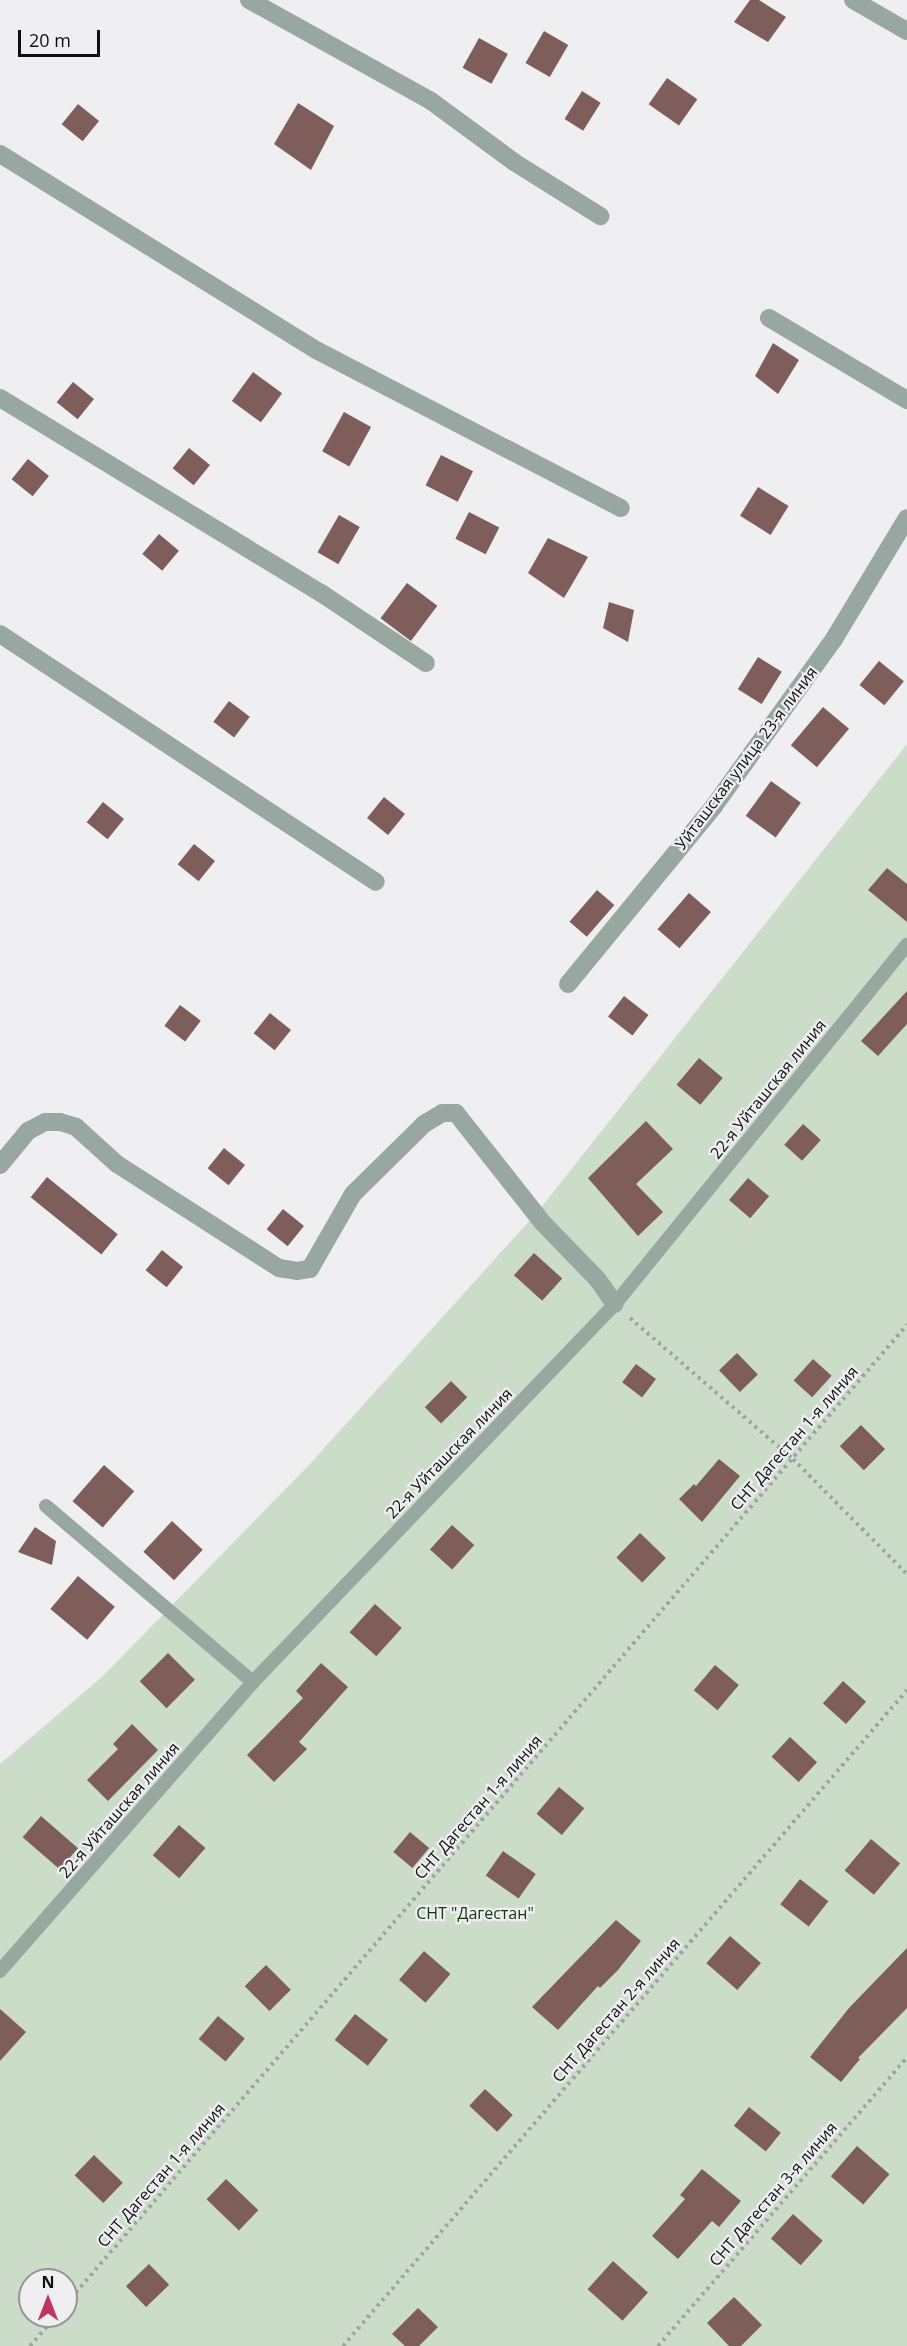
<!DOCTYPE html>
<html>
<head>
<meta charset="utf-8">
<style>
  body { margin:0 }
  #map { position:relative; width:907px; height:2346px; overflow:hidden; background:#efeff2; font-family:"Open Sans",sans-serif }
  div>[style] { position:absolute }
  .green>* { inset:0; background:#cbdcc9 }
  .building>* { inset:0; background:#7e5d5b; transform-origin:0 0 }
  .path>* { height:4px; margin-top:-2px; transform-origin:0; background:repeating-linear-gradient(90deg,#a2a2a5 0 3px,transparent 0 7.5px) }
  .lane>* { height:14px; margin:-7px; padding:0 7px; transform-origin:7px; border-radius:7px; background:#98a7a0 }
  .street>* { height:18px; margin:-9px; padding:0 9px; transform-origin:9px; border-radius:9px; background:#98a7a0 }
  span { translate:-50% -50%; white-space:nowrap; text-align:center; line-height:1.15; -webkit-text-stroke:4.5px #efeff2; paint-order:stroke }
  .street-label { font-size:16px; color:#101011 }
  .park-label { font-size:16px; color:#123511 }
  .north { position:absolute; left:18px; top:2268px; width:60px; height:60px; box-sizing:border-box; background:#efeff2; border:2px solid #969698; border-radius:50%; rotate:0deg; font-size:16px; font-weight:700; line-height:24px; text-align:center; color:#101011 }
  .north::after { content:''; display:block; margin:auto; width:21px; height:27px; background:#c13361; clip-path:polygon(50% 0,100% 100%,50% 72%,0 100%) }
  .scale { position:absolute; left:18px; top:30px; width:82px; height:27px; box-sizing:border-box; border:3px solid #101011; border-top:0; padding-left:8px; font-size:18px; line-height:21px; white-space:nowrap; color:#101011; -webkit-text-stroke:4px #efeff2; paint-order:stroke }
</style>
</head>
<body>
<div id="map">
  <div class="green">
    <div style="clip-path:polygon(evenodd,907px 744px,907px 2346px,0 2346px,0 1764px,103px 1676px,308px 1466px,540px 1209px,907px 744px,30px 2280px,66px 2280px,66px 2316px,30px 2316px,30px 2280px)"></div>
  </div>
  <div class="building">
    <div style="clip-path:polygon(750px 0,759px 0,786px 17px,768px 42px,734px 22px)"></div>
    <div style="left:544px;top:31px;width:28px;height:37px;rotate:30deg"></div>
    <div style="left:479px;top:38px;width:33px;height:34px;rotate:29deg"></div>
    <div style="left:667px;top:78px;width:37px;height:32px;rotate:35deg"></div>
    <div style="left:582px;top:91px;width:22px;height:33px;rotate:32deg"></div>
    <div style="clip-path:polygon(298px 103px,334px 126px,311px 170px,274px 144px)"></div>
    <div style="left:78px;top:104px;width:27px;height:26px;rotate:39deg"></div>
    <div style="clip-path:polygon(773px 343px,799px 360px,778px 394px,755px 376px)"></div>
    <div style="left:253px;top:372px;width:36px;height:36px;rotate:36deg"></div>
    <div style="left:73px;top:382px;width:27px;height:26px;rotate:39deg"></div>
    <div style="left:344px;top:412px;width:31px;height:45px;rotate:29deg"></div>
    <div style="left:189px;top:448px;width:27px;height:26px;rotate:39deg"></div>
    <div style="left:441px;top:455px;width:36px;height:34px;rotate:27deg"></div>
    <div style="left:28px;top:459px;width:27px;height:26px;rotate:39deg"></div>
    <div style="left:758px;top:487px;width:36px;height:34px;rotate:32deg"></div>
    <div style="left:469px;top:512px;width:34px;height:30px;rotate:27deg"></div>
    <div style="left:339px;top:515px;width:24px;height:43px;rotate:30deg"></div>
    <div style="left:159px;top:534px;width:26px;height:26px;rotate:40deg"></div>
    <div style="clip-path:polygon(548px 538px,588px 557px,564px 598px,528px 573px)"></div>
    <div style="left:407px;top:583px;width:38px;height:44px;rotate:37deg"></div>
    <div style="clip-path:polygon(609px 602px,634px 610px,628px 642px,603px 628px)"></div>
    <div style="left:758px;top:657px;width:28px;height:38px;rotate:32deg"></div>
    <div style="left:879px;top:661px;width:32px;height:31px;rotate:39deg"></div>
    <div style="left:229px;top:701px;width:26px;height:26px;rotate:37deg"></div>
    <div style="left:823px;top:707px;width:34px;height:50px;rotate:40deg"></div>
    <div style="left:771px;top:781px;width:37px;height:43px;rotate:36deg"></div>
    <div style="left:384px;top:797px;width:27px;height:27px;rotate:39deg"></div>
    <div style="left:103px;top:802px;width:27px;height:26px;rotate:39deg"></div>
    <div style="left:194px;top:844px;width:27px;height:26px;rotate:39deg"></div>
    <div style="clip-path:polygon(887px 868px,907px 884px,907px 922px,868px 890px)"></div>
    <div style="left:597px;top:890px;width:23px;height:42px;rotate:41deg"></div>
    <div style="left:689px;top:893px;width:29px;height:48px;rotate:41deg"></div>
    <div style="clip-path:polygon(907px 991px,907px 1024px,878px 1056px,861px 1041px)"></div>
    <div style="left:624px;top:996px;width:31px;height:26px;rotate:38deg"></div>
    <div style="left:180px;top:1005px;width:26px;height:26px;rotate:37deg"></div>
    <div style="left:270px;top:1013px;width:27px;height:26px;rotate:39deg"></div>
    <div style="left:699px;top:1058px;width:31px;height:35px;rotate:40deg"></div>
    <div style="clip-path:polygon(646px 1121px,673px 1149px,636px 1184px,663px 1212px,638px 1236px,588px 1178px)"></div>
    <div style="left:803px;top:1124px;width:24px;height:28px;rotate:42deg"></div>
    <div style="left:224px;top:1148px;width:27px;height:26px;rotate:39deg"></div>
    <div style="left:47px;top:1177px;width:91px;height:26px;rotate:39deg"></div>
    <div style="left:748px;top:1178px;width:28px;height:29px;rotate:41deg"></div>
    <div style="left:283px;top:1209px;width:27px;height:26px;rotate:39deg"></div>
    <div style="left:162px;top:1250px;width:27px;height:26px;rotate:39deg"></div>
    <div style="left:534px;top:1253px;width:38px;height:30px;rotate:42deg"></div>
    <div style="left:737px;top:1353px;width:30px;height:25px;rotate:46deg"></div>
    <div style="left:813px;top:1359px;width:25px;height:29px;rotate:42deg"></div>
    <div style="left:636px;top:1364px;width:25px;height:23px;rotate:37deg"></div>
    <div style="left:451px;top:1381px;width:23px;height:37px;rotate:45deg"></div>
    <div style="left:861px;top:1425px;width:34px;height:30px;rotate:45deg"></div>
    <div style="clip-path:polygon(719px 1459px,740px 1476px,702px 1522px,679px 1499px,694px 1484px,696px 1486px)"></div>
    <div style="left:104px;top:1465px;width:40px;height:48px;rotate:41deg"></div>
    <div style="left:172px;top:1521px;width:42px;height:42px;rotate:43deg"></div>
    <div style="left:452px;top:1525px;width:30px;height:33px;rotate:42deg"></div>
    <div style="clip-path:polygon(35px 1527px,56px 1541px,52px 1565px,18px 1552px)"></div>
    <div style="left:640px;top:1533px;width:36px;height:34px;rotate:44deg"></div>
    <div style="left:78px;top:1576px;width:48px;height:43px;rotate:40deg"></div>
    <div style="left:375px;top:1604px;width:36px;height:38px;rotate:42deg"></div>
    <div style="left:168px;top:1653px;width:38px;height:40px;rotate:45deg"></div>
    <div style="clip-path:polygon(321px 1663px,348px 1687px,299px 1742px,307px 1749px,274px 1782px,247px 1755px,303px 1698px,296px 1691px)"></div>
    <div style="left:715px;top:1665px;width:31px;height:33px;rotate:40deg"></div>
    <div style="left:843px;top:1681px;width:31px;height:30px;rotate:42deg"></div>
    <div style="clip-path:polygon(132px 1724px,158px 1750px,108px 1801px,87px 1780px,118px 1749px,113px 1744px)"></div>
    <div style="left:790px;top:1737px;width:37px;height:27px;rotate:43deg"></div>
    <div style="left:559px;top:1787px;width:33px;height:35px;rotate:40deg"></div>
    <div style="left:41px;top:1816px;width:49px;height:28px;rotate:41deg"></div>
    <div style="left:179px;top:1825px;width:35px;height:40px;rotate:41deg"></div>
    <div style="left:410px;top:1832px;width:25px;height:26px;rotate:40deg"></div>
    <div style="left:871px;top:1839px;width:38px;height:41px;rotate:40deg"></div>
    <div style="left:503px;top:1851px;width:40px;height:30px;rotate:35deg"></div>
    <div style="left:800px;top:1879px;width:36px;height:32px;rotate:38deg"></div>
    <div style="clip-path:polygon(616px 1920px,641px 1941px,618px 1970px,600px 1988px,598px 1986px,558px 2030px,532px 2007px)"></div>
    <div style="left:730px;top:1936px;width:41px;height:36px;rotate:41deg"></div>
    <div style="clip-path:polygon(907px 1948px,907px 2008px,858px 2058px,860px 2059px,841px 2082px,810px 2057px,849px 2008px)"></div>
    <div style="left:424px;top:1951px;width:35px;height:38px;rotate:41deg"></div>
    <div style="left:266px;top:1965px;width:35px;height:30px;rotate:45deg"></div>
    <div style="clip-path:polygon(0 2009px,26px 2032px,0 2061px)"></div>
    <div style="left:355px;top:2014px;width:42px;height:33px;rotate:38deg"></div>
    <div style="left:218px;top:2016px;width:35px;height:30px;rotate:40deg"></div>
    <div style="left:485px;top:2089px;width:38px;height:23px;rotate:43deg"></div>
    <div style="left:749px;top:2107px;width:41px;height:24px;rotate:39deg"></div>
    <div style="left:857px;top:2146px;width:43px;height:40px;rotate:41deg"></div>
    <div style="left:94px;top:2155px;width:40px;height:28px;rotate:44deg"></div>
    <div style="clip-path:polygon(702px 2169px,741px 2201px,719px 2227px,712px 2221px,678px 2259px,652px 2236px,685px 2199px,680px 2195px)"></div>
    <div style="left:226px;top:2179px;width:45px;height:28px;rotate:44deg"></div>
    <div style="left:793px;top:2214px;width:40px;height:33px;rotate:42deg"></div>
    <div style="left:613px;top:2261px;width:47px;height:38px;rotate:42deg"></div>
    <div style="left:149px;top:2264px;width:29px;height:32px;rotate:46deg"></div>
    <div style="clip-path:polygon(734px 2297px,762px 2325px,741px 2346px,729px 2346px,707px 2323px)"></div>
    <div style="clip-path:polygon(418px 2308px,438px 2327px,419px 2346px,405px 2346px,392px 2334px)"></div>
  </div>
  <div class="path">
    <div style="left:630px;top:1318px;width:216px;rotate:40.9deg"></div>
    <div style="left:793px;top:1459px;width:162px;rotate:45.3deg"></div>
    <div style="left:66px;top:2304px;width:1291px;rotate:-49.34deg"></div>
    <div style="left:30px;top:2346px;width:40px;rotate:-49deg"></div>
    <div style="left:343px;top:2346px;width:865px;rotate:-49.31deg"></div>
    <div style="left:658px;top:2346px;width:381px;rotate:-49.2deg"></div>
  </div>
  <div class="lane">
    <div style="left:46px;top:1506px;width:272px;rotate:40.4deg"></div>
    <div style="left:0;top:1971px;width:384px;rotate:-48.8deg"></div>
    <div style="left:253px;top:1682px;width:523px;rotate:-46.24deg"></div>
    <div style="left:615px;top:1304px;width:463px;rotate:-50.9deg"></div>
  </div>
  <div class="street">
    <div style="left:249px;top:0;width:208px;rotate:29deg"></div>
    <div style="left:431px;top:101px;width:103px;rotate:36.3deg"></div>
    <div style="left:514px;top:162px;width:102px;rotate:32.1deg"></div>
    <div style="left:853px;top:0;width:62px;rotate:29.9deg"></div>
    <div style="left:0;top:154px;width:374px;rotate:31.8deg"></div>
    <div style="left:318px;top:351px;width:341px;rotate:27.4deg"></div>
    <div style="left:769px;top:318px;width:161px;rotate:30.7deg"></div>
    <div style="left:0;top:398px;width:376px;rotate:31.3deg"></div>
    <div style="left:321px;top:593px;width:126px;rotate:33.7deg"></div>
    <div style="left:0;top:634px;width:450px;rotate:33.4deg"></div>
    <div style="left:568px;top:984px;width:230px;rotate:-50.6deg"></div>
    <div style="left:714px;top:806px;width:206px;rotate:-54.3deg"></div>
    <div style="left:834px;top:639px;width:141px;rotate:-58.9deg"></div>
    <div style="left:0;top:1165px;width:44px;rotate:-50.5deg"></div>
    <div style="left:28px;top:1131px;width:19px;rotate:-28deg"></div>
    <div style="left:45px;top:1122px;width:15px"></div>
    <div style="left:60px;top:1122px;width:17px;rotate:17deg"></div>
    <div style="left:76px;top:1127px;width:55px;rotate:42.1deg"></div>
    <div style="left:117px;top:1164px;width:193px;rotate:32.7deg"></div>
    <div style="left:279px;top:1268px;width:18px;rotate:9deg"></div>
    <div style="left:297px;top:1271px;width:13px;rotate:-9deg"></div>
    <div style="left:310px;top:1269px;width:86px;rotate:-60.2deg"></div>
    <div style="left:353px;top:1194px;width:100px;rotate:-44.6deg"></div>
    <div style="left:424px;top:1124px;width:21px;rotate:-31deg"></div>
    <div style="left:442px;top:1113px;width:14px"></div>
    <div style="left:456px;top:1113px;width:140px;rotate:51.7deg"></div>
    <div style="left:543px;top:1223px;width:79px;rotate:46deg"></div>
    <div style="left:598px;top:1280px;width:29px;rotate:55deg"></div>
  </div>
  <div class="street-label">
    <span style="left:746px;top:758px;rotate:-53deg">Уйташская улица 23-я линия</span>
    <span style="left:768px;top:1089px;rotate:-51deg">22-я Уйташская линия</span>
    <span style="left:794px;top:1438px;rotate:-49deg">СНТ Дагестан 1-я линия</span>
    <span style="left:449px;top:1453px;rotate:-46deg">22-я Уйташская линия</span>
    <span style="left:478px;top:1807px;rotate:-49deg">СНТ Дагестан 1-я линия</span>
    <span style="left:119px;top:1810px;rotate:-49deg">22-я Уйташская линия</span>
    <span style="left:616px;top:2010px;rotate:-49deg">СНТ Дагестан 2-я линия</span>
    <span style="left:161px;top:2175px;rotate:-49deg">СНТ Дагестан 1-я линия</span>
    <span style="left:773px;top:2194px;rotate:-49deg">СНТ Дагестан 3-я линия</span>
  </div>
  <div class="park-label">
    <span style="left:475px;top:1913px">СНТ "Дагестан"</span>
  </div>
  <div class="north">N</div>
  <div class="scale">20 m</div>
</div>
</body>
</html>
